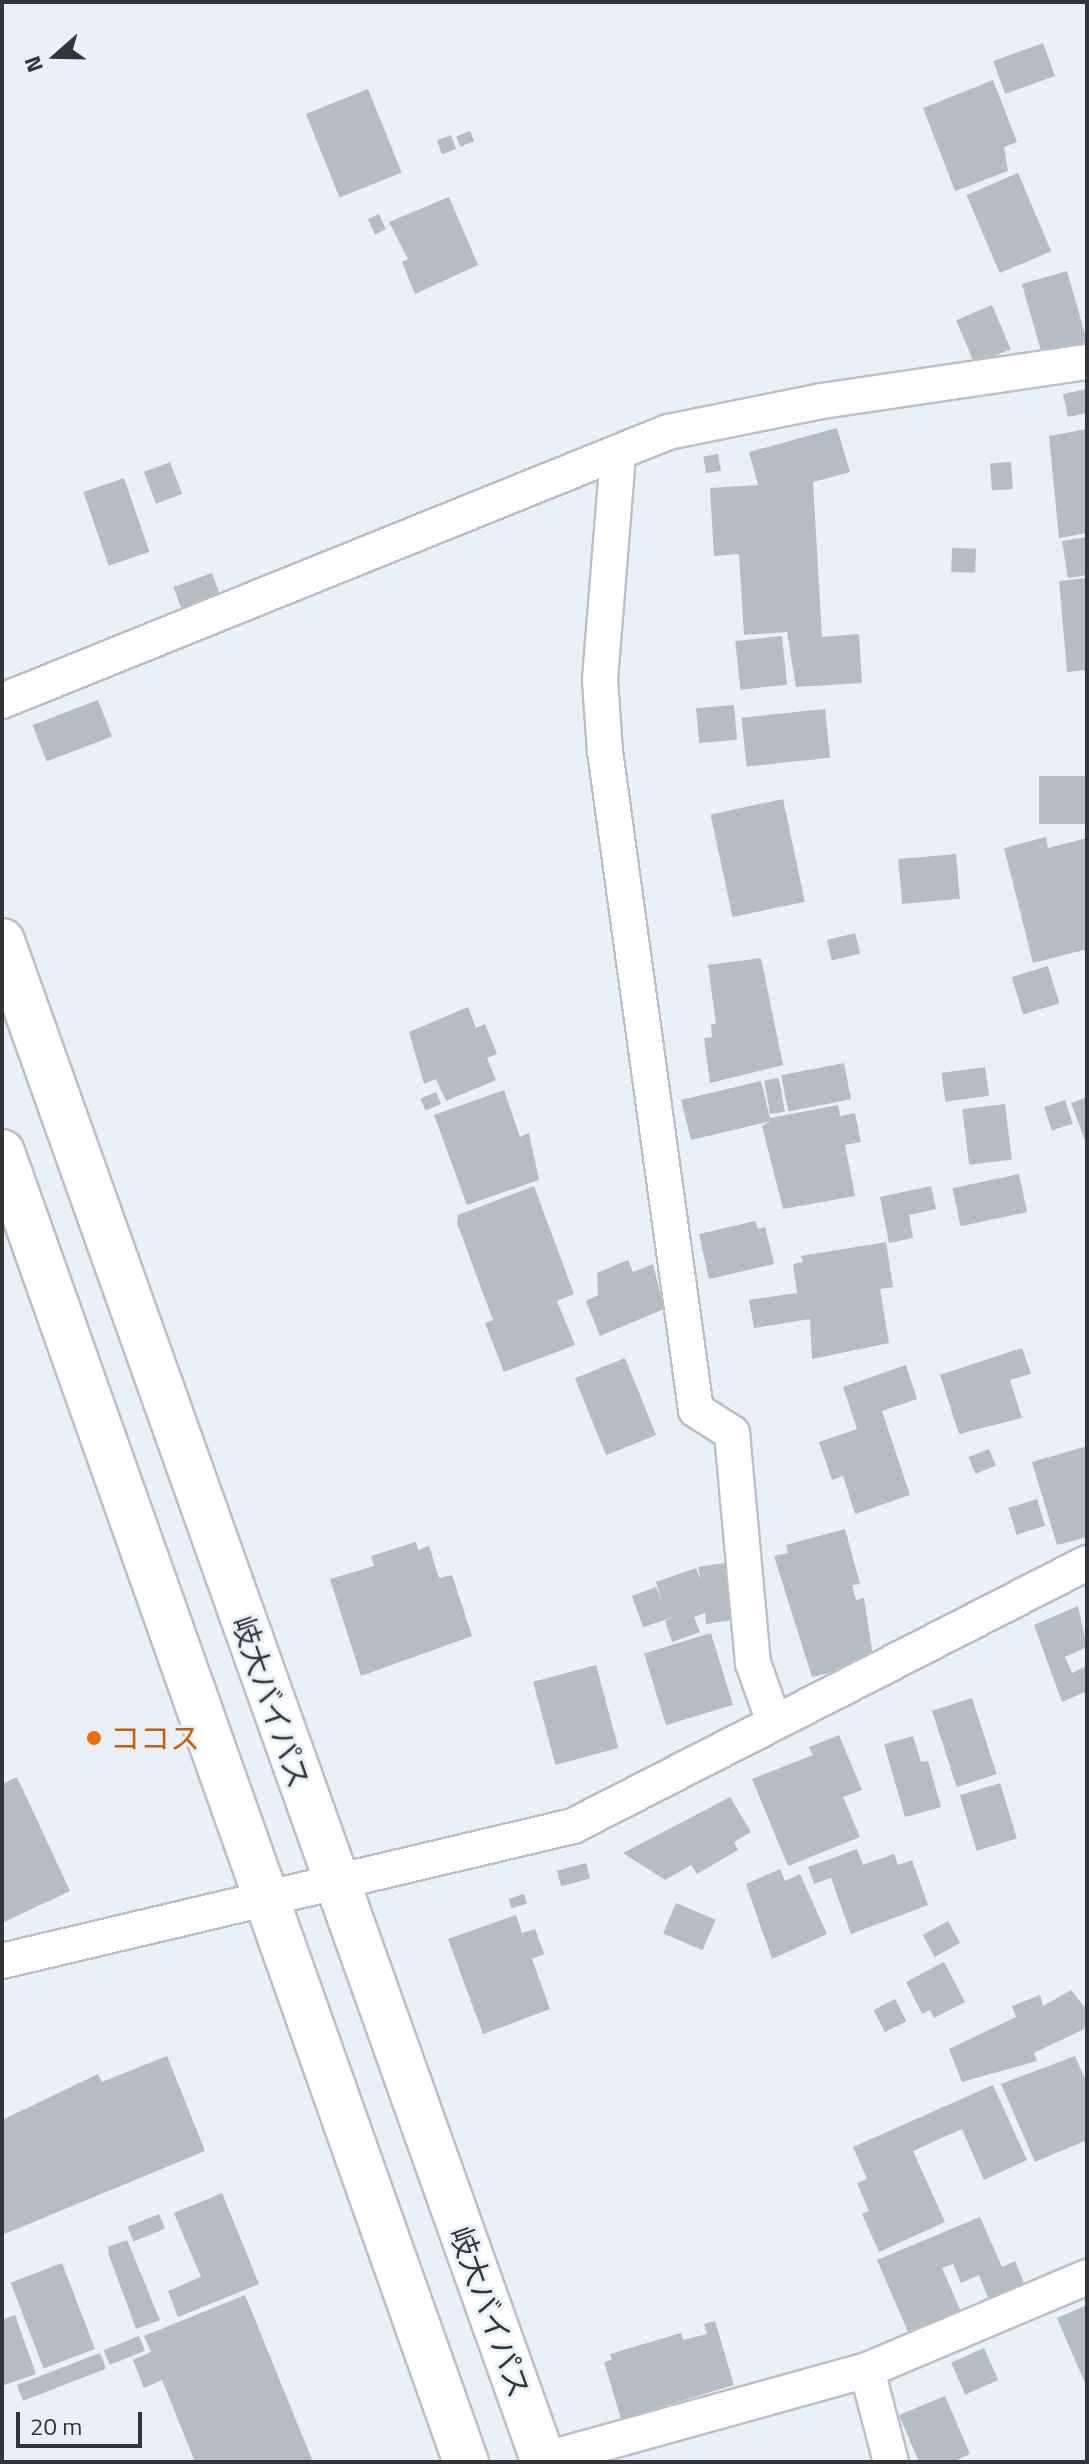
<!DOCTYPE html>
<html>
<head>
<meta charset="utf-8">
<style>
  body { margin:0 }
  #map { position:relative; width:1089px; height:2464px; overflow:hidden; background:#eaf0fa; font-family:"Titillium Web","Noto Sans JP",sans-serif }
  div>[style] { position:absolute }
  .building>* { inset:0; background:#b6bcc5; transform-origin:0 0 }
  .roads { filter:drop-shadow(2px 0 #bac0ca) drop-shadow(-2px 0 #bac0ca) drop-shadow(0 2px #bac0ca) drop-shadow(0 -2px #bac0ca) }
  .minor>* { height:34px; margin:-17px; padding:0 17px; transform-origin:17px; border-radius:17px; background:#fff }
  .trunk>* { height:44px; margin:-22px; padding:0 22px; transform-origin:22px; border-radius:22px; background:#fff }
  .dots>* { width:22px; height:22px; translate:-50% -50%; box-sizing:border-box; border:4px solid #eaf0fa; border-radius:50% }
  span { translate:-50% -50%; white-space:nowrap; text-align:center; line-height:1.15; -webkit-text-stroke:6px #eaf0fa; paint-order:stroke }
  .street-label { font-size:30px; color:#323438 }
  .food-label { font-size:30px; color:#c56008 }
  .left { translate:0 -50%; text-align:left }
  .frame { position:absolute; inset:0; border:4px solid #323438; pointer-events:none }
  .north { position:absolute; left:16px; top:16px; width:80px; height:80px; -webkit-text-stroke:6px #eaf0fa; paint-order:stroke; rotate:250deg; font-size:22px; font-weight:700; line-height:32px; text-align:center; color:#323438 }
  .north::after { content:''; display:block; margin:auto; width:28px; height:36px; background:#323438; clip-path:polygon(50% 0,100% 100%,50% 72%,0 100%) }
  .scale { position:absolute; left:16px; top:2412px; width:126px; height:36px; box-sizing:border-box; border:4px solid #323438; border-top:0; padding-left:10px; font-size:24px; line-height:28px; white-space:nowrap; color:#323438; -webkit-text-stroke:6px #eaf0fa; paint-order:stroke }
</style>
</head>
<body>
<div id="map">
  <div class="building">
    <div style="left:1043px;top:43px;width:35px;height:53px;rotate:70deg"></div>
    <div style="clip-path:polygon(993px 80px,1017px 142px,1004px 147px,1008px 171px,955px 191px,923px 108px)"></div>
    <div style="left:368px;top:89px;width:90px;height:67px;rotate:68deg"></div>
    <div style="left:470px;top:131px;width:11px;height:15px;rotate:68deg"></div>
    <div style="left:451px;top:135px;width:15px;height:15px;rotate:70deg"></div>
    <div style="left:1018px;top:173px;width:85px;height:56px;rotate:67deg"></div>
    <div style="clip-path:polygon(449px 197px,478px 265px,415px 294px,402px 262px,408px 259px,389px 222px)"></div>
    <div style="left:379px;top:214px;width:17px;height:12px;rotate:66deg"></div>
    <div style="left:1067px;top:271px;width:73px;height:47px;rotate:74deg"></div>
    <div style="left:992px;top:305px;width:48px;height:39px;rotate:67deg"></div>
    <div style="clip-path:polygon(1087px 389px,1087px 413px,1068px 417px,1063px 394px)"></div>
    <div style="clip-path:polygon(837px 428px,850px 472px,813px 482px,822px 637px,859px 634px,862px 683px,796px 687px,787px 632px,744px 635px,739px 554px,714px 556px,710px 488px,758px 485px,749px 452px)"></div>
    <div style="clip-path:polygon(1087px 429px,1087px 533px,1059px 538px,1049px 436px)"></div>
    <div style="left:718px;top:454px;width:17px;height:15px;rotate:80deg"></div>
    <div style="left:170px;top:462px;width:34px;height:28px;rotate:69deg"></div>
    <div style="left:1011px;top:462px;width:27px;height:21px;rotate:86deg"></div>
    <div style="left:124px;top:478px;width:78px;height:43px;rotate:71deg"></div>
    <div style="clip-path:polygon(1087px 537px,1087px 575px,1068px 578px,1062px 541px)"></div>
    <div style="left:952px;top:548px;width:24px;height:24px;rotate:2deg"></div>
    <div style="left:212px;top:573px;width:32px;height:41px;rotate:70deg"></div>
    <div style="clip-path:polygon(1087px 578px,1087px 670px,1067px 672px,1059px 581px)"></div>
    <div style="left:782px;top:636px;width:49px;height:47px;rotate:84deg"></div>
    <div style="left:98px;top:700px;width:39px;height:70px;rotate:69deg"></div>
    <div style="left:734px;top:705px;width:35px;height:38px;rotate:85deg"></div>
    <div style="left:825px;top:709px;width:49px;height:84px;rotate:84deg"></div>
    <div style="left:1087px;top:776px;width:48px;height:48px;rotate:90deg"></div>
    <div style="left:783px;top:799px;width:105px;height:74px;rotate:78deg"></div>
    <div style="clip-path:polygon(1046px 837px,1048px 848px,1087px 838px,1087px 956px,1084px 950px,1033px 963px,1004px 848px)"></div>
    <div style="left:956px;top:854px;width:45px;height:58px;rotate:85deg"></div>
    <div style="left:855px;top:933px;width:21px;height:29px;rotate:76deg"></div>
    <div style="clip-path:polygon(761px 958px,783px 1065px,710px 1083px,704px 1038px,712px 1037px,711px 1024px,716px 1024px,708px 965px)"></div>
    <div style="left:1048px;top:966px;width:39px;height:38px;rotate:73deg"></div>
    <div style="clip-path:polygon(468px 1007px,476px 1028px,485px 1024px,497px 1054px,487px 1058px,496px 1080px,446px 1101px,436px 1079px,424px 1084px,409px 1032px)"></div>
    <div style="left:844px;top:1063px;width:37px;height:64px;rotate:79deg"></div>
    <div style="left:985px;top:1067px;width:29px;height:44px;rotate:82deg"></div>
    <div style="left:779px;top:1078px;width:34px;height:15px;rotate:80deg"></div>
    <div style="clip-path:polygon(761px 1081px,770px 1118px,838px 1105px,840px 1116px,855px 1113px,861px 1142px,845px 1145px,855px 1196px,783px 1209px,762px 1126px,771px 1121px,691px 1140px,681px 1100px)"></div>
    <div style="clip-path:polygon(504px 1090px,520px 1137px,529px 1133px,539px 1180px,467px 1205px,434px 1115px)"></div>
    <div style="left:436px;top:1092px;width:13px;height:17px;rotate:67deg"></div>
    <div style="clip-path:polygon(1087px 1097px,1087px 1146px,1071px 1103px)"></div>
    <div style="left:1065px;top:1100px;width:25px;height:22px;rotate:72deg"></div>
    <div style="left:1005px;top:1104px;width:56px;height:43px;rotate:83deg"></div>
    <div style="left:1019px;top:1174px;width:39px;height:68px;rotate:78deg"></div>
    <div style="clip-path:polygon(534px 1186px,574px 1294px,557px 1301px,575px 1345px,504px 1372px,485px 1323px,493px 1320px,457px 1223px,458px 1215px)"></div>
    <div style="clip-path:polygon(931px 1186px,936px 1209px,909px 1215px,913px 1238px,889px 1243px,880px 1197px)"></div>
    <div style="clip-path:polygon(755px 1221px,758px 1229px,765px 1227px,774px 1264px,709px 1279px,699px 1234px)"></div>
    <div style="clip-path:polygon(886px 1242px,893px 1287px,880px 1289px,889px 1343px,812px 1359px,810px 1319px,754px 1328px,749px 1300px,797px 1293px,793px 1264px,803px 1262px,801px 1256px)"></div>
    <div style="clip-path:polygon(628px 1260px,633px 1272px,653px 1264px,664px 1309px,600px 1336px,586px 1301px,598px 1295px,597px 1273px)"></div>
    <div style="clip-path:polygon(1022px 1348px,1031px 1374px,1010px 1380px,1022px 1418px,959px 1434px,940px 1375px)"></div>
    <div style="left:625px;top:1358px;width:83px;height:54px;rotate:68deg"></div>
    <div style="clip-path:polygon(906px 1365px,917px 1399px,882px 1411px,910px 1495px,855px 1514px,843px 1476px,832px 1480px,819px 1442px,857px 1429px,843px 1387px)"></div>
    <div style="clip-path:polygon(1087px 1446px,1087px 1537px,1057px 1545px,1032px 1462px)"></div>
    <div style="left:989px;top:1449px;width:18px;height:22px;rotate:68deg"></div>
    <div style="left:1037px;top:1499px;width:28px;height:30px;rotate:73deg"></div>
    <div style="clip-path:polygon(845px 1529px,860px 1584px,852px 1585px,856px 1600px,864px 1598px,874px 1663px,812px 1677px,774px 1556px,788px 1553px,786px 1545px)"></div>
    <div style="clip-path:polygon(416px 1542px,418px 1550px,429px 1546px,439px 1578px,452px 1575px,472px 1636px,361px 1676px,330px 1579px,374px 1566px,371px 1556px)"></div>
    <div style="clip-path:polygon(737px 1561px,745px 1618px,706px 1624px,705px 1613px,694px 1617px,700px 1632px,672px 1642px,665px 1621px,674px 1617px,643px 1627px,632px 1596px,656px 1587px,662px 1602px,656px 1582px,696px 1568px,701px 1581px,698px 1567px)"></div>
    <div style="clip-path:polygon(1078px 1606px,1087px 1647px,1065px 1657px,1072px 1673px,1087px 1666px,1087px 1691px,1062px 1702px,1034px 1625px)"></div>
    <div style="left:711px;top:1633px;width:75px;height:70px;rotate:73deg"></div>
    <div style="left:596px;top:1665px;width:86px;height:65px;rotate:75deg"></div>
    <div style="left:972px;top:1698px;width:80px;height:42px;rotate:72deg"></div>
    <div style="clip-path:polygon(839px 1735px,862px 1790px,843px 1797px,860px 1837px,788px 1866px,752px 1779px,813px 1755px,809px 1747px)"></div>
    <div style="clip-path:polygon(913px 1736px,921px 1762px,928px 1761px,941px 1807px,905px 1817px,884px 1744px)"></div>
    <div style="clip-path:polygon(17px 1777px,70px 1891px,2px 1923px,2px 1784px)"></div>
    <div style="left:1000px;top:1783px;width:58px;height:42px;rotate:73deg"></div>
    <div style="clip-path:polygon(730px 1797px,751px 1832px,734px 1842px,738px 1850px,697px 1874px,691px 1865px,665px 1880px,623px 1853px)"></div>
    <div style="clip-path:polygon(857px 1849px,863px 1865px,894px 1854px,898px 1865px,912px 1860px,928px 1905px,851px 1934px,831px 1878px,814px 1884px,808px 1867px)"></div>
    <div style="left:586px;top:1863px;width:16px;height:30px;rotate:75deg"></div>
    <div style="clip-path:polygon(780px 1869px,785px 1881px,800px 1874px,827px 1934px,772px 1959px,746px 1884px)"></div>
    <div style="left:524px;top:1894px;width:10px;height:16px;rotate:73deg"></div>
    <div style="left:676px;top:1903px;width:43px;height:33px;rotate:23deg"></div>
    <div style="clip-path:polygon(516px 1915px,522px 1933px,535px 1929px,544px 1954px,532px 1959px,550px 2009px,483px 2034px,448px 1939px)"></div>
    <div style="left:948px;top:1921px;width:25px;height:29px;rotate:61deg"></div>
    <div style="clip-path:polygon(944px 1962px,965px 2002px,934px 2018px,930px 2010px,922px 2014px,906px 1982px)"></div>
    <div style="clip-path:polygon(1071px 1990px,1087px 2010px,1084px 2029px,1034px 2053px,1037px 2061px,962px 2082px,949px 2049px,1016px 2017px,1012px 2006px,1040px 1995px,1043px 2006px)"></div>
    <div style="left:895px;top:1999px;width:25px;height:24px;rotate:63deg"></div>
    <div style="clip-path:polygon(167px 2056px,205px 2151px,2px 2235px,2px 2120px,98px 2074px,102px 2082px)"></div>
    <div style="clip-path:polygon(1075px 2056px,1087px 2084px,1087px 2140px,1035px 2162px,1001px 2084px)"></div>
    <div style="clip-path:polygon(993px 2085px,1027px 2160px,984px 2180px,962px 2129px,913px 2151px,945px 2222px,879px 2252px,862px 2214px,869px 2211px,857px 2183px,867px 2179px,853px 2147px)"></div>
    <div style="clip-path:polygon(222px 2193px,259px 2284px,178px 2317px,168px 2291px,201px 2277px,174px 2213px)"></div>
    <div style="left:159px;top:2214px;width:16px;height:34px;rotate:68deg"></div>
    <div style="clip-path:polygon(980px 2217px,1002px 2267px,1015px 2261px,1028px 2293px,992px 2308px,979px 2275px,961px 2283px,953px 2264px,942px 2268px,961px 2312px,909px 2334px,877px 2260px)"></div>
    <div style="clip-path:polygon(127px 2240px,160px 2320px,136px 2329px,109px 2255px,108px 2247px)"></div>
    <div style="left:62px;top:2263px;width:92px;height:55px;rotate:69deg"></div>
    <div style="clip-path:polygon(245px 2295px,313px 2462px,195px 2462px,162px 2380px,144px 2388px,133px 2360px,151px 2352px,144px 2336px)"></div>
    <div style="clip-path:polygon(1087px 2305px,1087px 2388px,1057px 2318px)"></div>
    <div style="clip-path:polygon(15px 2315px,36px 2374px,2px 2386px,2px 2320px)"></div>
    <div style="clip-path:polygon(715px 2321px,734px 2385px,621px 2419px,604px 2362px,612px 2360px,610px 2354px,681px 2333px,683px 2340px,707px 2334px,704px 2324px)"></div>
    <div style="left:139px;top:2336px;width:16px;height:38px;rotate:68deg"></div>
    <div style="left:984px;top:2348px;width:35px;height:36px;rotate:66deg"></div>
    <div style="left:100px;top:2353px;width:17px;height:89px;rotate:69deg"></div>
    <div style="clip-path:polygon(945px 2396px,970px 2454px,952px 2462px,919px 2462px,899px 2415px)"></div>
  </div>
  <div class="roads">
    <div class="minor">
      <div style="left:618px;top:455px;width:226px;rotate:94.6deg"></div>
      <div style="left:600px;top:680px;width:71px;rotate:86deg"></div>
      <div style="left:605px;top:751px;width:665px;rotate:82.14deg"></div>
      <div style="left:696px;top:1410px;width:43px;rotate:32.6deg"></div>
      <div style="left:732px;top:1433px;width:231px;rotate:84.8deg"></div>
      <div style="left:753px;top:1663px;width:63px;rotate:70.4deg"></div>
      <div style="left:2px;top:701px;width:718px;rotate:-21.99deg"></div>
      <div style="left:668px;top:432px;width:157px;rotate:-11.4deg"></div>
      <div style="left:822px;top:401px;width:268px;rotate:-8.4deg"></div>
      <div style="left:2px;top:1961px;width:587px;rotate:-13.3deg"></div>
      <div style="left:573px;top:1826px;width:577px;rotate:-27.1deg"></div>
      <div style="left:867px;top:2370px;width:95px;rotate:75.4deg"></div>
      <div style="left:543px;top:2460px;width:336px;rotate:-15.5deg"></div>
      <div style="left:867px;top:2370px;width:239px;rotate:-22.9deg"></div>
    </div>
    <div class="trunk">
      <div style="left:2px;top:941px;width:1615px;rotate:70.39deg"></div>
      <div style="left:2px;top:1152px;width:1390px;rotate:70.5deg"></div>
    </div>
  </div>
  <div class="dots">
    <div style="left:94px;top:1738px;background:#e8710a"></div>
  </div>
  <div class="street-label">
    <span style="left:271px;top:1702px;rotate:71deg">岐大バイパス</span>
    <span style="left:490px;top:2312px;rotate:70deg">岐大バイパス</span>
  </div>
  <div class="food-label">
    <span class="left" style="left:110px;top:1738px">ココス</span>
  </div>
  <div class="frame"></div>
  <div class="north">N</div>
  <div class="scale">20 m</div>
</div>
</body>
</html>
